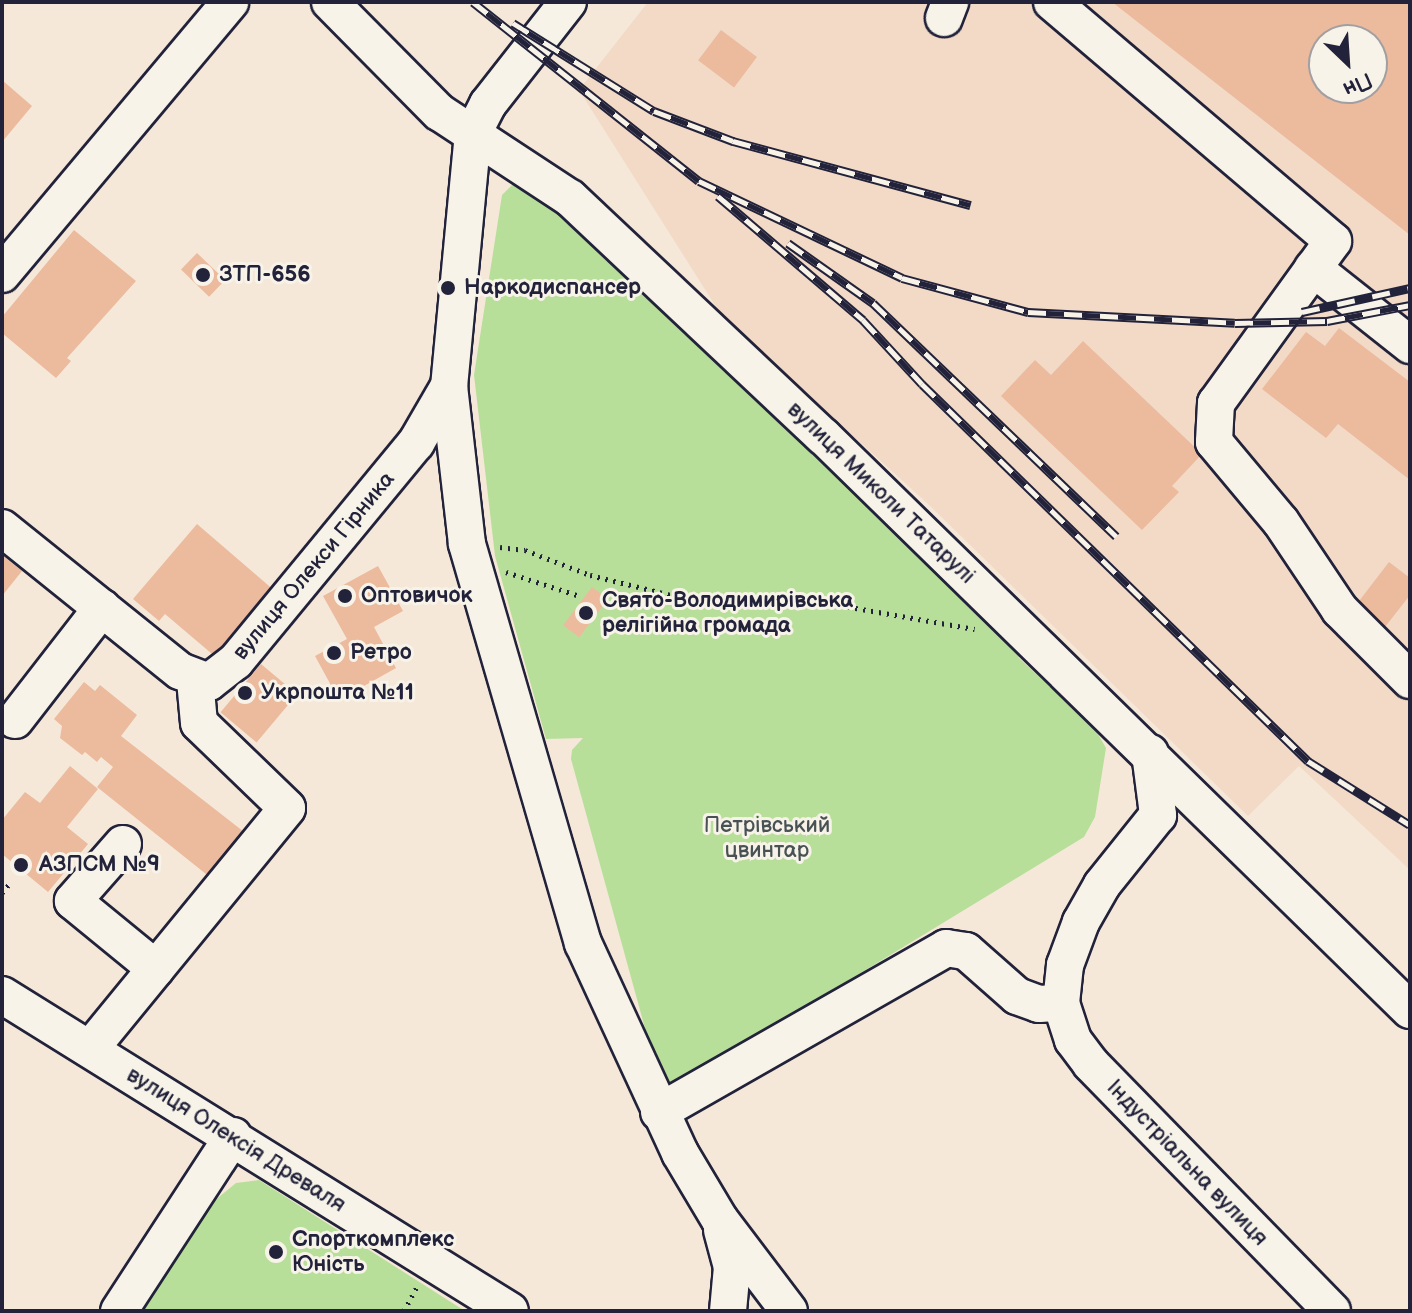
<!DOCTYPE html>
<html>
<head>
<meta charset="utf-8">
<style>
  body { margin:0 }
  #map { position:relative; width:1412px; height:1313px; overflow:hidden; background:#f5e8d9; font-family:"Balsamiq Sans",sans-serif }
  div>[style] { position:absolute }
  .built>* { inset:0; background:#f2dac7 }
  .green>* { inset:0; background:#b8df9a }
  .building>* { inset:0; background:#ecba9d; transform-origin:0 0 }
  .path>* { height:5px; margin-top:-2.5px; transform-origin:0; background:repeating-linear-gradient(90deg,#22223b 0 2px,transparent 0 8px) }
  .roads { filter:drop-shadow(2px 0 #22223b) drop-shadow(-2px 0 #22223b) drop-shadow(0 2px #22223b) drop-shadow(0 -2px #22223b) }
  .minor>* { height:36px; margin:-18px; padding:0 18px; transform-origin:18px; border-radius:18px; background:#f7f3e8 }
  .rail>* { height:9px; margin-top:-4.5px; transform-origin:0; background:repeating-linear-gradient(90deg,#f7f3e8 0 18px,#22223b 0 36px); box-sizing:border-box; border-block:2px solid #22223b }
  .dots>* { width:22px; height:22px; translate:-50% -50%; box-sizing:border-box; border:4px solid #f7f3e8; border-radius:50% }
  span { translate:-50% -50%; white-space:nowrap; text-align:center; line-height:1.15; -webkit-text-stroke:6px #f7f3e8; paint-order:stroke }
  .poi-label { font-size:22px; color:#22223b; font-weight:700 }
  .left { translate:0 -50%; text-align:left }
  .street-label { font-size:22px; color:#22223b }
  .park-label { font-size:22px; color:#485153 }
  .frame { position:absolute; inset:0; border:4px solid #22223b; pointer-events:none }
  .north { position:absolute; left:1308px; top:24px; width:80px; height:80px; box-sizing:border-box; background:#f7f3e8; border:2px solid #a29fa3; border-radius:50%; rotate:155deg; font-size:22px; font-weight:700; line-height:32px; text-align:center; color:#22223b }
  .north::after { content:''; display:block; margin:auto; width:28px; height:36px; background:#22223b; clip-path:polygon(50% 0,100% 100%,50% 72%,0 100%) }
</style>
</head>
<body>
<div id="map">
  <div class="built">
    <div style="clip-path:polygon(evenodd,648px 2px,1410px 2px,1410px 870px,1299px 766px,1248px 816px,927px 503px,723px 318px,579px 90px,648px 2px,1324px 40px,1372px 40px,1372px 88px,1324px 88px,1324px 40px)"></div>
  </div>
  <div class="green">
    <div style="clip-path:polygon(516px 181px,544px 195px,1028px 650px,1018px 657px,1095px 729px,1106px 748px,1095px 817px,1084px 837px,675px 1086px,663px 1083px,657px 1072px,571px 759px,572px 750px,583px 738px,546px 739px,495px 556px,474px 375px,502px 195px)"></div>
    <div style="clip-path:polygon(259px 1180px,465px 1311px,143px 1311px,208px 1206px,236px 1183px)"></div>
  </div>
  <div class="building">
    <div style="clip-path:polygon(evenodd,1112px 2px,1410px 2px,1410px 235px,1112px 2px,1324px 40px,1372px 40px,1372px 88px,1324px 88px,1324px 40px)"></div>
    <div style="left:721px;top:30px;width:45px;height:38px;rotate:37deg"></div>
    <div style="clip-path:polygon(2px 80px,32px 106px,2px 142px)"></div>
    <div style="clip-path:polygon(74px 230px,136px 281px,67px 358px,71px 361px,56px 378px,2px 333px,2px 317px)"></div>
    <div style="left:197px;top:253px;width:39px;height:23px;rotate:44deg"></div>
    <div style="clip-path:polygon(1339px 328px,1410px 382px,1410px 480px,1338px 424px,1326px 438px,1262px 389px,1306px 332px,1325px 346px)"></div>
    <div style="clip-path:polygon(1083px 341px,1202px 454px,1172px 486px,1179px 492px,1142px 530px,1001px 396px,1035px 360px,1051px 375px)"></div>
    <div style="clip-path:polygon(197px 524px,276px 592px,218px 659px,165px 614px,159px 621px,133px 599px)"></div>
    <div style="clip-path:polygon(2px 555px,22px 571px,2px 596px)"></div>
    <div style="clip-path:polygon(1389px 562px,1410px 578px,1410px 595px,1385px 627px,1356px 605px)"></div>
    <div style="clip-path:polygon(378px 566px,403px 611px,374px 627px,396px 668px,339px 700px,315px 656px,347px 639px,323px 596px)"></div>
    <div style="left:592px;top:587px;width:20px;height:48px;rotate:37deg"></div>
    <div style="left:261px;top:664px;width:47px;height:63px;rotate:40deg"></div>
    <div style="clip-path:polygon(84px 682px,95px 691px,100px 685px,137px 715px,121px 736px,257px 842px,221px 886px,97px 787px,113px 767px,101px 757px,97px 762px,85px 752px,82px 755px,60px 738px,62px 726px,54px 719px)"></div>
    <div style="clip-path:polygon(70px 766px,98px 789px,67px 827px,88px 844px,48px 892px,2px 854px,2px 820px,25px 792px,40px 803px)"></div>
  </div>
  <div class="path">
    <div style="left:500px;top:547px;width:25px;rotate:7deg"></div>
    <div style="left:525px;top:550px;width:70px;rotate:21deg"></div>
    <div style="left:590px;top:575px;width:108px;rotate:13.9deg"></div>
    <div style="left:695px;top:601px;width:121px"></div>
    <div style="left:816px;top:601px;width:161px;rotate:10deg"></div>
    <div style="left:506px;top:572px;width:78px;rotate:18deg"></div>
    <div style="left:2px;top:893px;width:14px;rotate:-51deg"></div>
    <div style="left:404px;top:1311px;width:27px;rotate:-62deg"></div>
  </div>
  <div class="roads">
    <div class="minor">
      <div style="left:330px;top:2px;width:155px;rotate:45.3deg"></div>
      <div style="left:439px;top:112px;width:157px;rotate:33.3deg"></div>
      <div style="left:570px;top:198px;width:347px;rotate:43.3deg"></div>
      <div style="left:823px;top:436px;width:821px;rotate:44.36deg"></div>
      <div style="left:568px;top:2px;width:130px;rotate:128.1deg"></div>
      <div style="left:488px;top:104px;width:33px;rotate:117deg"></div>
      <div style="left:473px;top:133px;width:254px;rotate:95.4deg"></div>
      <div style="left:449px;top:386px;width:159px;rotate:83.5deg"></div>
      <div style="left:467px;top:544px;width:416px;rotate:73.8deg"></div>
      <div style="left:583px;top:943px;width:231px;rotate:65.2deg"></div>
      <div style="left:680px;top:1153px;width:78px;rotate:59.2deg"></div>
      <div style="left:720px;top:1220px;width:114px;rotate:52.8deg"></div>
      <div style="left:1052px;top:2px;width:369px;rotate:40.4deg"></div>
      <div style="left:1333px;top:241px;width:200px;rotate:125.8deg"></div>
      <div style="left:1216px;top:403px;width:39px;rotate:93deg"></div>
      <div style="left:1214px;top:442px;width:104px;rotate:50.1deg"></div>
      <div style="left:1281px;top:522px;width:106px;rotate:56.2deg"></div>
      <div style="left:1340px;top:610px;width:99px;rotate:45deg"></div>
      <div style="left:944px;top:18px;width:17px;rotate:-69deg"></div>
      <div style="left:1313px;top:268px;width:124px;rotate:38.4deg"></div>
      <div style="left:2px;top:274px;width:355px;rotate:-50deg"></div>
      <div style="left:2px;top:528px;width:228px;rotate:38.8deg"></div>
      <div style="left:180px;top:671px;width:31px;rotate:21deg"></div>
      <div style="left:209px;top:682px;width:34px;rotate:-38deg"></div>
      <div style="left:236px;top:661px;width:283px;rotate:-50.5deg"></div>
      <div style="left:416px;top:443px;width:66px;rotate:-59.9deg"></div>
      <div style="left:15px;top:720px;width:142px;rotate:-52.2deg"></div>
      <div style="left:1150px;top:753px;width:63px;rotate:82.6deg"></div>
      <div style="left:1158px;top:815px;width:90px;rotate:128.7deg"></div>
      <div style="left:1102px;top:885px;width:43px;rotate:119.6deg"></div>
      <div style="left:1081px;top:922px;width:46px;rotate:110.4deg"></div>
      <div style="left:1065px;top:965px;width:38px;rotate:96deg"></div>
      <div style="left:1061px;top:1003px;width:39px;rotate:72deg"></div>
      <div style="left:1073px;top:1040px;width:30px;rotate:53deg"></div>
      <div style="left:1091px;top:1064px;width:345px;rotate:45.7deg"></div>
      <div style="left:123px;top:844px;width:76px;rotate:131.3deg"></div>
      <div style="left:73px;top:901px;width:107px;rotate:39.3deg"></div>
      <div style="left:2px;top:995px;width:598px;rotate:31.88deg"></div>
      <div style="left:90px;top:1049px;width:311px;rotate:-50.7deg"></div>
      <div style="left:287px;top:808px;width:122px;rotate:-136deg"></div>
      <div style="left:199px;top:723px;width:43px;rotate:-95.3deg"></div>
      <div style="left:659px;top:1112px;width:331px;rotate:-29.7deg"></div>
      <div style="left:946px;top:948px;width:20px;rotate:9deg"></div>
      <div style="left:966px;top:951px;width:68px;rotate:41.4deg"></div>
      <div style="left:1017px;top:996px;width:23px;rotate:20deg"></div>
      <div style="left:1039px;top:1004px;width:22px;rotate:-3deg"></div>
      <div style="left:722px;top:1230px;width:38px;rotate:75deg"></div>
      <div style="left:732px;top:1267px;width:44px;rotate:95.2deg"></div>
      <div style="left:119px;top:1311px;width:209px;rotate:-56.9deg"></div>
    </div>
  </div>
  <div class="rail">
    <div style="left:473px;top:2px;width:288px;rotate:38.4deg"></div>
    <div style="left:699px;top:181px;width:225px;rotate:25.5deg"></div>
    <div style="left:902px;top:278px;width:131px;rotate:15.1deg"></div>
    <div style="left:1028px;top:312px;width:207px;rotate:3deg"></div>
    <div style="left:1235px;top:323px;width:92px;rotate:-1.2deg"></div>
    <div style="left:1327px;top:321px;width:85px;rotate:-10.9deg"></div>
    <div style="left:513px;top:23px;width:166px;rotate:32deg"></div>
    <div style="left:654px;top:111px;width:85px;rotate:20.8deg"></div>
    <div style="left:733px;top:141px;width:246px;rotate:15.1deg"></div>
    <div style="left:718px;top:196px;width:191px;rotate:40.5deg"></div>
    <div style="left:863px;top:320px;width:87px;rotate:47.3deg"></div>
    <div style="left:922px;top:384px;width:540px;rotate:44.32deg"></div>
    <div style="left:1308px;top:761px;width:120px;rotate:32.1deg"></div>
    <div style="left:788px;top:243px;width:104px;rotate:35.2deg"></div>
    <div style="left:873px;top:303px;width:337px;rotate:43.8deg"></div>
    <div style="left:1302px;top:312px;width:111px;rotate:-12.5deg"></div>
  </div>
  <div class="dots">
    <div style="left:203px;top:275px;background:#22223b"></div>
    <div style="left:448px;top:288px;background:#22223b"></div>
    <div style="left:345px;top:596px;background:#22223b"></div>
    <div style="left:586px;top:613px;background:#22223b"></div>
    <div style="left:334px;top:653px;background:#22223b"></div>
    <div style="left:245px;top:693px;background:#22223b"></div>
    <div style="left:21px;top:865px;background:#22223b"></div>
    <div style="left:276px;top:1252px;background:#22223b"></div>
  </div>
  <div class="poi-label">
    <span class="left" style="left:219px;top:275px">ЗТП-656</span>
    <span class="left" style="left:464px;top:288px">Наркодиспансер</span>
    <span class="left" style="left:361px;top:596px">Оптовичок</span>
    <span class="left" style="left:602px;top:613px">Свято-Володимирівська<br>релігійна громада</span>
    <span class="left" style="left:350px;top:653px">Ретро</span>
    <span class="left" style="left:261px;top:693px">Укрпошта №11</span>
    <span class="left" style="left:39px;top:865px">АЗПСМ №9</span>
    <span class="left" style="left:292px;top:1252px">Cпорткомплекс<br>Юність</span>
  </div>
  <div class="street-label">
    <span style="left:881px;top:493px;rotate:44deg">вулиця Миколи Татарулі</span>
    <span style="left:314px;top:566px;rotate:-50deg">вулиця Олекси Гірника</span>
    <span style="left:236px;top:1140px;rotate:32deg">вулиця Олексія Древаля</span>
    <span style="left:1187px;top:1163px;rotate:46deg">Індустріальна вулиця</span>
  </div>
  <div class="park-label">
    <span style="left:767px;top:838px">Петрівський<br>цвинтар</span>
  </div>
  <div class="frame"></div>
  <div class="north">Пн</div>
</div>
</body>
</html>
